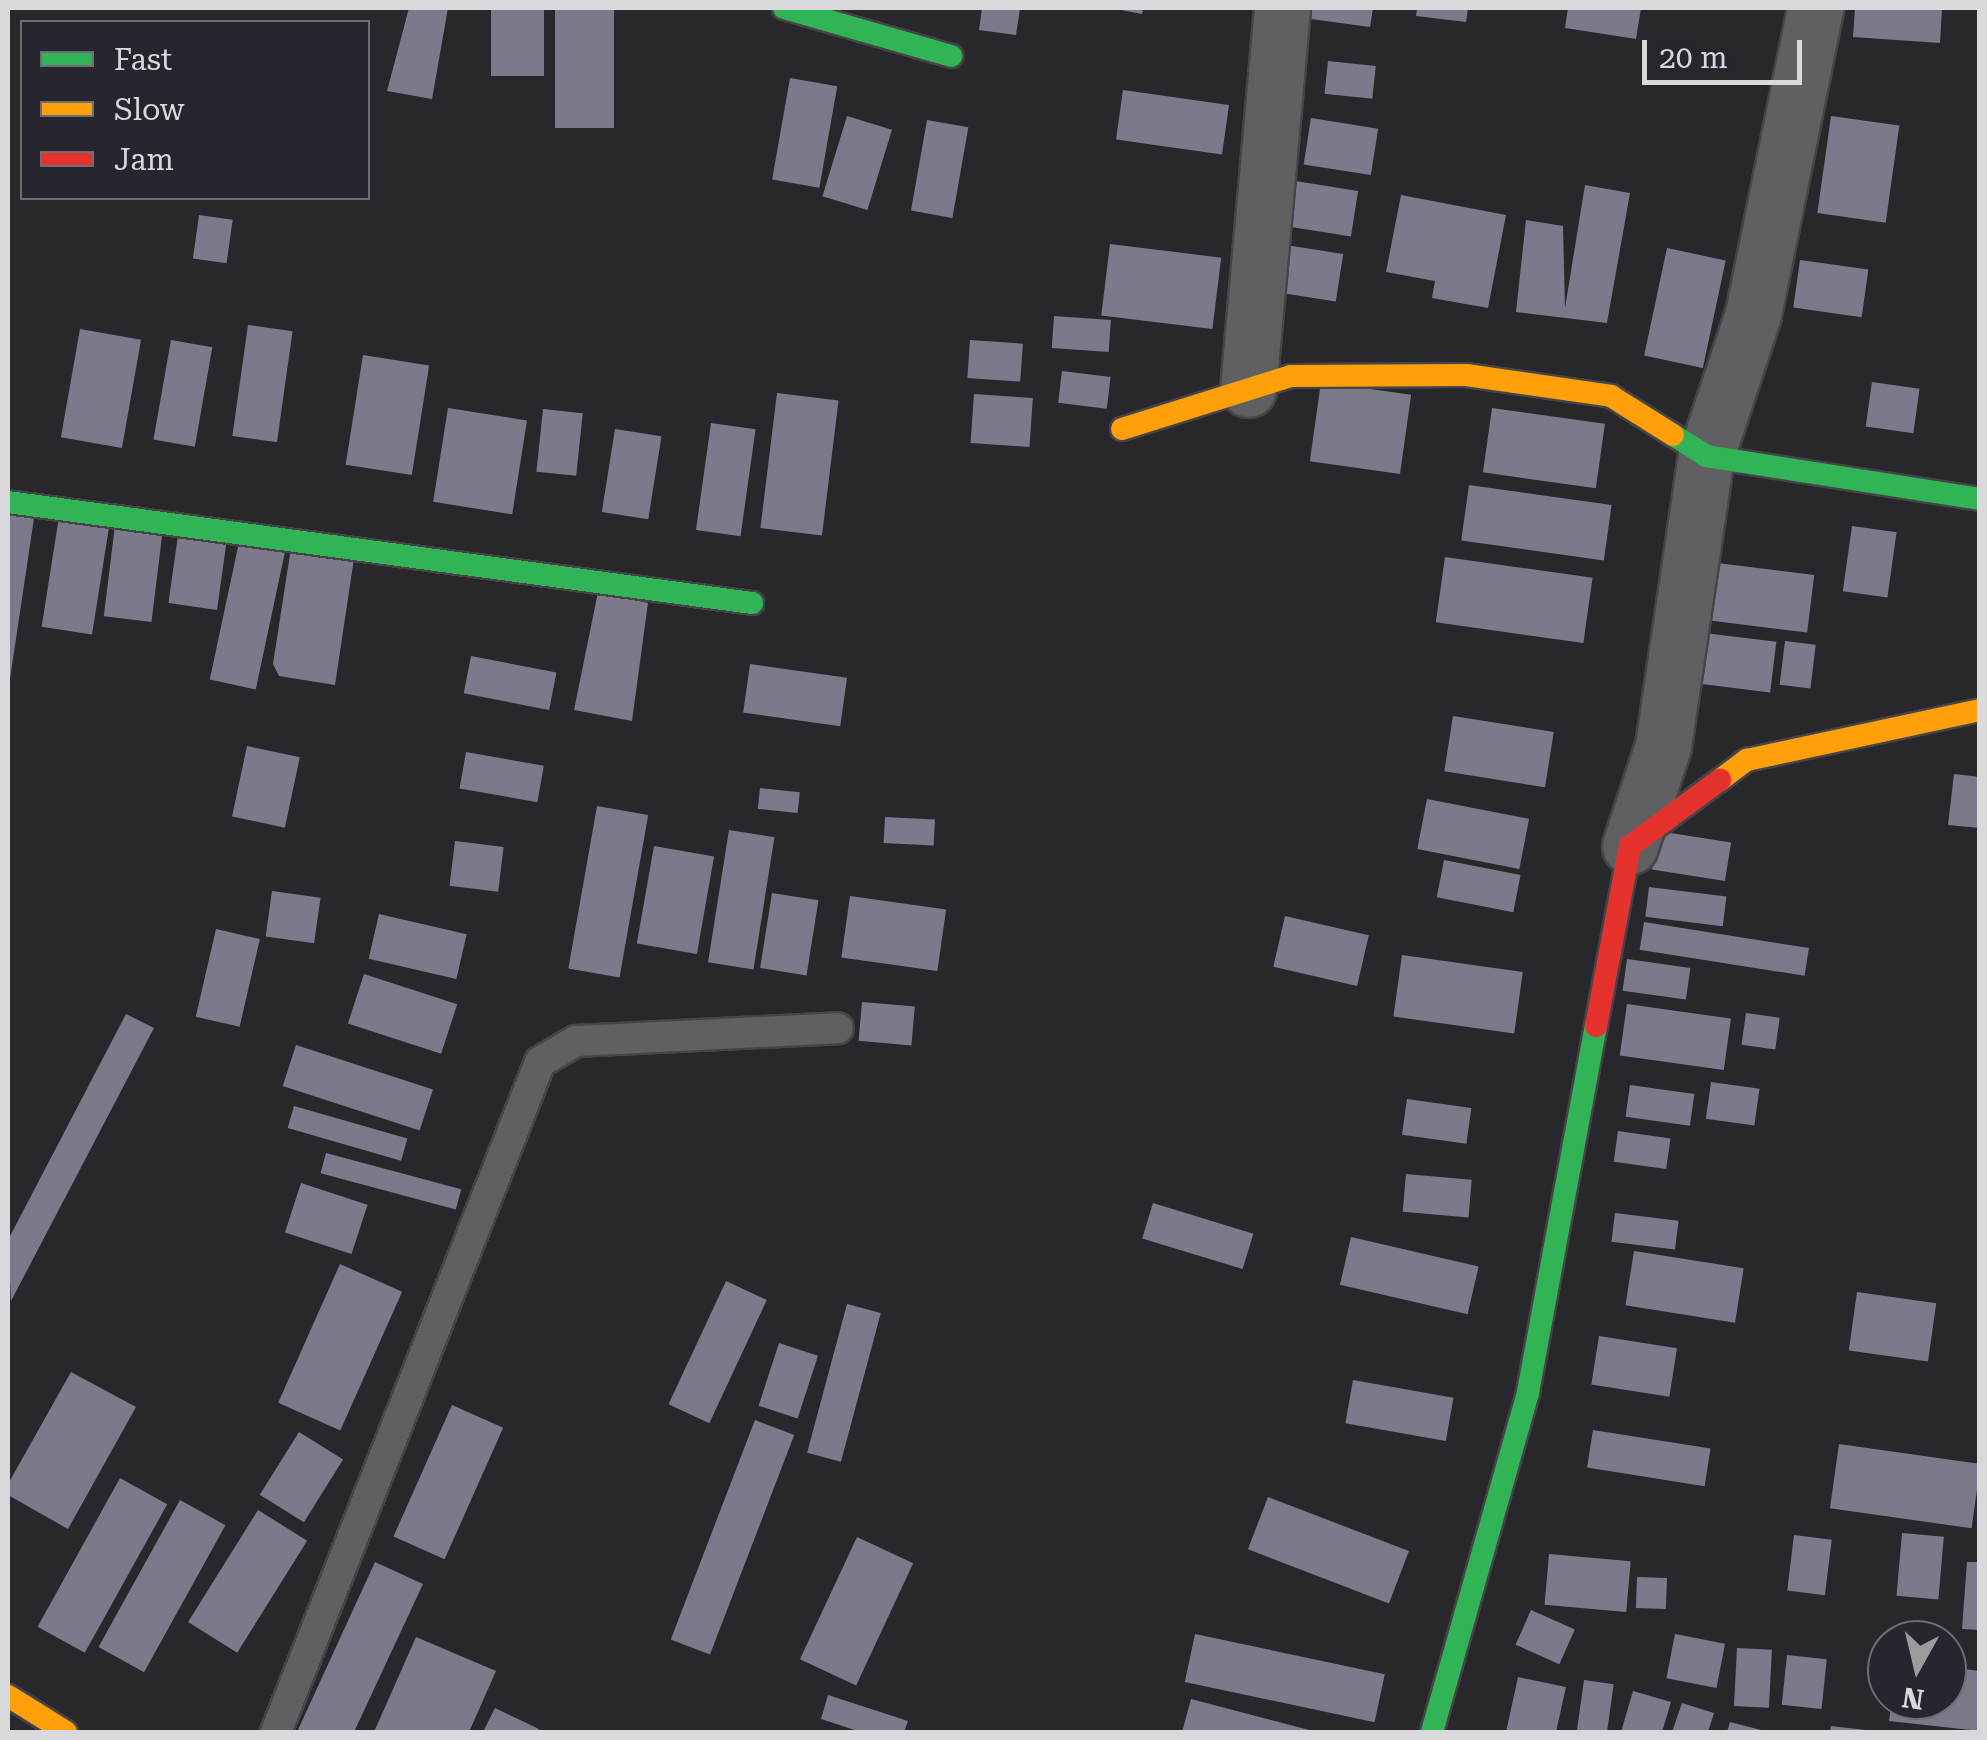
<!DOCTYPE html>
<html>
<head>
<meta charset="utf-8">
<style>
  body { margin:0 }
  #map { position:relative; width:1987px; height:1740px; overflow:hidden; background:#28282c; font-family:"Roboto Serif",serif }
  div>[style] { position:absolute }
  .building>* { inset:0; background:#7c798b; transform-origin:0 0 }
  .roads { filter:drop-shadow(2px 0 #454549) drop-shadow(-2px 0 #454549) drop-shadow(0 2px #454549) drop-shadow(0 -2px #454549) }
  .lane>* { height:30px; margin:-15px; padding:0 15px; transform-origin:15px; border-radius:15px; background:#606063 }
  .street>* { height:55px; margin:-27.5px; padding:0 27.5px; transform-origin:27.5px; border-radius:27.5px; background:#606063 }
  .fast>* { height:22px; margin:-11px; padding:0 11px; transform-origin:11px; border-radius:11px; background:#30b455 }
  .slow>* { height:22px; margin:-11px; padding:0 11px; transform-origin:11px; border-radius:11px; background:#ff9f0a }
  .jam>* { height:22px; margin:-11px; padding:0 11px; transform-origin:11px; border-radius:11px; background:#e5322d }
  span { translate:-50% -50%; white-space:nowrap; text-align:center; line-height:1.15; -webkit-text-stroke:10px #27262e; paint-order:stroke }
  .frame { position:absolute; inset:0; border:10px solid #d8d8dd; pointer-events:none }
  .legend { position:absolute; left:20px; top:20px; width:350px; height:180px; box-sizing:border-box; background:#27262e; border:2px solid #6e6d74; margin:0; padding:12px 18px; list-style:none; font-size:30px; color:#d8d8dd }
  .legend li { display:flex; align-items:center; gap:20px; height:50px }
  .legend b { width:50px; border:2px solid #6e6d74 }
  .north { position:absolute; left:1867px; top:1620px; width:100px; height:100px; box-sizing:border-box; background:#27262e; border:2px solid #6e6d74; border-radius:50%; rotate:188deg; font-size:28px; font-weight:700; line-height:40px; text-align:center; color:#d8d8dd }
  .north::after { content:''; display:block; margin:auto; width:35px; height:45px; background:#9a9a9f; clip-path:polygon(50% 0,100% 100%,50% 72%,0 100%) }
  .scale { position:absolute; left:1642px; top:40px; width:160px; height:45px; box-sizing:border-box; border:5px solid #d8d8dd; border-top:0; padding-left:12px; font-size:30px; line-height:35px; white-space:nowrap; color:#d8d8dd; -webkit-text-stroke:8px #27262e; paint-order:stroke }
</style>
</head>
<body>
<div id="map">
  <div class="building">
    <div style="clip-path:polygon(409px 8px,448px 8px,432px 99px,387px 91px)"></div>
    <div style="left:491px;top:8px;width:53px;height:68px"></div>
    <div style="left:555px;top:8px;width:59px;height:120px"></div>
    <div style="clip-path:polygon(982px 8px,1020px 8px,1016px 35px,979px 30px)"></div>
    <div style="clip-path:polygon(1110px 8px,1143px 8px,1142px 14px)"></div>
    <div style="clip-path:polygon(1297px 8px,1373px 8px,1370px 27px,1296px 17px)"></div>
    <div style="clip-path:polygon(1417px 8px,1468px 8px,1466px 22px,1416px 16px)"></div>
    <div style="clip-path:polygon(1568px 8px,1641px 8px,1636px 39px,1565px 28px)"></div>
    <div style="clip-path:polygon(1855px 8px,1942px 8px,1940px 43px,1853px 37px)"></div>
    <div style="left:1328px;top:61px;width:48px;height:33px;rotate:6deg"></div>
    <div style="left:790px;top:78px;width:48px;height:103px;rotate:10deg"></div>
    <div style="left:1123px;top:90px;width:107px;height:50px;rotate:8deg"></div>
    <div style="left:847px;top:116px;width:47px;height:84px;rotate:17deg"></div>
    <div style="left:1831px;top:116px;width:69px;height:98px;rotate:8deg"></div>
    <div style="left:1311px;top:118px;width:68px;height:47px;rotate:9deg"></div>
    <div style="left:927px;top:120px;width:42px;height:92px;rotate:10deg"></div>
    <div style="left:1289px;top:180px;width:70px;height:46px;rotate:9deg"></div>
    <div style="clip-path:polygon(1585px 185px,1630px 193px,1607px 323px,1516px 312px,1526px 220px,1563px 226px,1565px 308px)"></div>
    <div style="clip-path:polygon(1401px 195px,1506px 215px,1488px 308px,1432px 298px,1435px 281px,1386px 272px)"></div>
    <div style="left:199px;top:215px;width:34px;height:44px;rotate:8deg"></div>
    <div style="left:1110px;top:244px;width:112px;height:72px;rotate:7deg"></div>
    <div style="left:1286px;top:245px;width:58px;height:48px;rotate:9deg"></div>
    <div style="left:1667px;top:248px;width:60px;height:110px;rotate:12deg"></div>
    <div style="left:1800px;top:260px;width:69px;height:48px;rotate:8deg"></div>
    <div style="left:1054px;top:316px;width:57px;height:32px;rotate:4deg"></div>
    <div style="left:248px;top:325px;width:45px;height:112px;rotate:8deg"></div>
    <div style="left:80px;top:329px;width:62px;height:110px;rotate:10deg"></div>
    <div style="left:171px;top:340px;width:42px;height:101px;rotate:10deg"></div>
    <div style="left:970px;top:340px;width:53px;height:38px;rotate:4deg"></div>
    <div style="left:363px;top:355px;width:67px;height:111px;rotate:9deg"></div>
    <div style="left:1062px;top:371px;width:49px;height:32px;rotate:7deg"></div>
    <div style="left:1321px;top:382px;width:91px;height:80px;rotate:8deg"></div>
    <div style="left:1872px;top:382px;width:48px;height:45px;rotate:8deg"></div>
    <div style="left:777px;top:393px;width:62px;height:136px;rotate:7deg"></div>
    <div style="left:974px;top:394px;width:59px;height:49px;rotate:4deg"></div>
    <div style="left:448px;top:408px;width:80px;height:95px;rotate:9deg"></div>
    <div style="left:1492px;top:408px;width:114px;height:65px;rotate:8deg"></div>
    <div style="left:543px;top:409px;width:40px;height:63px;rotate:6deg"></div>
    <div style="left:711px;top:423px;width:45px;height:108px;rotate:8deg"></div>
    <div style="left:615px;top:429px;width:47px;height:84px;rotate:9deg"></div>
    <div style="left:1469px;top:485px;width:144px;height:56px;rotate:8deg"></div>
    <div style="clip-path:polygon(8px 494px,37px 498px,10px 679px,8px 679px)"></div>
    <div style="left:181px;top:514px;width:49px;height:90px;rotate:8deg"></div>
    <div style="left:59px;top:517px;width:51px;height:111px;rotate:9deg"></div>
    <div style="left:116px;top:517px;width:48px;height:100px;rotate:7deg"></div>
    <div style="left:1852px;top:526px;width:45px;height:66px;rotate:8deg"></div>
    <div style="left:242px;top:528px;width:47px;height:155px;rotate:12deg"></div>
    <div style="clip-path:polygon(293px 535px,356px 545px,335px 685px,279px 676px,273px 664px)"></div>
    <div style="left:1445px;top:557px;width:149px;height:66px;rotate:8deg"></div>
    <div style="left:1709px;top:562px;width:106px;height:58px;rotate:7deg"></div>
    <div style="clip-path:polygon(598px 592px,648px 603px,632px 721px,574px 710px)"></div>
    <div style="left:1688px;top:631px;width:89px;height:51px;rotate:7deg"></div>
    <div style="left:1785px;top:641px;width:31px;height:44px;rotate:7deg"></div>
    <div style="left:471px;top:656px;width:87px;height:38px;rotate:11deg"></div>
    <div style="left:750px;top:664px;width:98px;height:49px;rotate:8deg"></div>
    <div style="left:1453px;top:716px;width:102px;height:56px;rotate:9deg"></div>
    <div style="left:247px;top:746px;width:54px;height:72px;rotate:12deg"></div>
    <div style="left:466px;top:752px;width:79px;height:37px;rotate:10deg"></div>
    <div style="clip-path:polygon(1954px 774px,1980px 777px,1980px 828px,1948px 825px)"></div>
    <div style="left:760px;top:788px;width:40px;height:21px;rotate:6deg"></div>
    <div style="left:1427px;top:799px;width:104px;height:51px;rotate:11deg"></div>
    <div style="left:597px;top:806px;width:52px;height:165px;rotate:10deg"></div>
    <div style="left:885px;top:817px;width:50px;height:26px;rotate:3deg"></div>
    <div style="left:729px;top:830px;width:46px;height:134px;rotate:9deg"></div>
    <div style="left:1658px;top:831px;width:74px;height:39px;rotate:9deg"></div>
    <div style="left:455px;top:841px;width:49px;height:45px;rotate:7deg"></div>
    <div style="left:654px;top:846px;width:61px;height:99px;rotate:10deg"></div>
    <div style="left:1444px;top:860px;width:78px;height:38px;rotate:11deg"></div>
    <div style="left:1649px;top:887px;width:78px;height:30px;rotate:7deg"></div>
    <div style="left:272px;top:891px;width:49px;height:46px;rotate:8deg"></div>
    <div style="left:772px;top:893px;width:47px;height:76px;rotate:9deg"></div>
    <div style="left:850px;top:896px;width:97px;height:62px;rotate:8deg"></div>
    <div style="left:379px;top:914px;width:90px;height:46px;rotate:13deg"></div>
    <div style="left:1285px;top:916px;width:86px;height:52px;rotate:13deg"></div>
    <div style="left:1644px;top:922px;width:167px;height:28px;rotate:9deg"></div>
    <div style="left:216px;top:929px;width:45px;height:90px;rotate:13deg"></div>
    <div style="left:1402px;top:955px;width:122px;height:62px;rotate:8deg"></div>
    <div style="left:1627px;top:959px;width:64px;height:32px;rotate:8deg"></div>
    <div style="left:364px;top:974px;width:98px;height:52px;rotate:18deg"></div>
    <div style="left:862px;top:1002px;width:53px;height:39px;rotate:5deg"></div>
    <div style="left:1627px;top:1004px;width:105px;height:52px;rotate:8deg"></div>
    <div style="left:1746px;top:1013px;width:34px;height:32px;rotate:8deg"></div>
    <div style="clip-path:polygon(126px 1014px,154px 1028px,11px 1301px,8px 1240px)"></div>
    <div style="left:296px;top:1045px;width:144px;height:43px;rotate:18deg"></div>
    <div style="left:1711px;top:1082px;width:49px;height:37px;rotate:8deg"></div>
    <div style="left:1630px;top:1085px;width:65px;height:32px;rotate:8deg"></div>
    <div style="left:1407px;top:1099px;width:65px;height:36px;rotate:8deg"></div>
    <div style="left:294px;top:1106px;width:118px;height:23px;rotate:16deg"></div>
    <div style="left:1618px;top:1131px;width:53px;height:31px;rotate:8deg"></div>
    <div style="left:326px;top:1153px;width:140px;height:21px;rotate:15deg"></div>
    <div style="left:1406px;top:1174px;width:66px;height:38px;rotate:5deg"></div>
    <div style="left:301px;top:1183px;width:70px;height:52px;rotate:18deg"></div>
    <div style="left:1153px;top:1203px;width:105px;height:37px;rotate:17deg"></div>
    <div style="left:1615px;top:1213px;width:64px;height:29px;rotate:7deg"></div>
    <div style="left:1351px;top:1237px;width:131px;height:49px;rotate:13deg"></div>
    <div style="left:1634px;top:1251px;width:111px;height:55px;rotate:9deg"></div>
    <div style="left:340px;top:1264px;width:68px;height:152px;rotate:24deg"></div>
    <div style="left:726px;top:1281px;width:45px;height:136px;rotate:25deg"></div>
    <div style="left:1857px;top:1292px;width:80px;height:59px;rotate:8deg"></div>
    <div style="left:847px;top:1304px;width:35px;height:154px;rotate:15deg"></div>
    <div style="left:1599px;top:1336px;width:79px;height:49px;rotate:9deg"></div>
    <div style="left:779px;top:1343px;width:41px;height:66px;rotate:18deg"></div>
    <div style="clip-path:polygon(71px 1372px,136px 1407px,68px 1529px,8px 1495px,8px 1484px)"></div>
    <div style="left:1353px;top:1380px;width:102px;height:44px;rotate:10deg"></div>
    <div style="left:452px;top:1405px;width:56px;height:144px;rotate:24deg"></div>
    <div style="left:755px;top:1420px;width:42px;height:235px;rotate:21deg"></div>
    <div style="left:1593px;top:1430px;width:119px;height:38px;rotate:9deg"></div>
    <div style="left:299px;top:1432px;width:52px;height:74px;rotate:32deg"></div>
    <div style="left:1839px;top:1444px;width:143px;height:65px;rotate:8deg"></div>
    <div style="left:120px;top:1478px;width:54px;height:170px;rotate:29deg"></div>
    <div style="left:1268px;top:1497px;width:151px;height:56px;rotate:21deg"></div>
    <div style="left:180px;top:1500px;width:52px;height:168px;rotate:29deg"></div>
    <div style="left:258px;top:1510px;width:58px;height:132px;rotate:32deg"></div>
    <div style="left:1902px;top:1533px;width:42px;height:63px;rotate:5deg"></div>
    <div style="left:1794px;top:1535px;width:38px;height:56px;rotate:7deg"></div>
    <div style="left:857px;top:1537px;width:62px;height:135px;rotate:25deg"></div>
    <div style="left:1549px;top:1554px;width:82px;height:51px;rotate:5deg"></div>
    <div style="clip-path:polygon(375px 1562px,423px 1584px,354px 1732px,297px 1732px)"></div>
    <div style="clip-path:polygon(1967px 1562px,1980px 1562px,1980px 1630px,1962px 1629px)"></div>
    <div style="left:1637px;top:1577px;width:30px;height:31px;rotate:2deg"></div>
    <div style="left:1531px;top:1610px;width:48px;height:38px;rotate:24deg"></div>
    <div style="left:1195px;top:1634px;width:194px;height:49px;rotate:12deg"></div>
    <div style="left:1675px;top:1634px;width:51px;height:45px;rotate:11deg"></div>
    <div style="clip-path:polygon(416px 1637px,496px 1671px,469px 1732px,374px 1732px)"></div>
    <div style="left:1737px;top:1648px;width:35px;height:58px;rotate:3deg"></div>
    <div style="left:1787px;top:1655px;width:40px;height:50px;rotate:6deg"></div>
    <div style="clip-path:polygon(1947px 1667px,1980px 1671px,1980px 1731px,1889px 1721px,1892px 1700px,1947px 1700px)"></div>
    <div style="clip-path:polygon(1518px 1677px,1566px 1687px,1556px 1732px,1506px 1732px)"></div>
    <div style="left:1584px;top:1680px;width:30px;height:52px;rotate:8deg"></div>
    <div style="clip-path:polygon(1633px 1691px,1671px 1702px,1662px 1732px,1621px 1732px)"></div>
    <div style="clip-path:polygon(828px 1695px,908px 1721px,904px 1732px,861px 1732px,821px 1719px)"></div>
    <div style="clip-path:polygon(1191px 1699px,1313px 1731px,1313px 1732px,1182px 1732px)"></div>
    <div style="clip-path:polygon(1682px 1703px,1714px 1713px,1708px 1732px,1672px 1732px)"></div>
    <div style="clip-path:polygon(495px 1708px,539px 1729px,537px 1732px,483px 1732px)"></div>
    <div style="clip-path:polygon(1730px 1722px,1765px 1731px,1764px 1732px,1727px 1732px)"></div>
    <div style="clip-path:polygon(1831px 1726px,1866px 1730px,1866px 1732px,1830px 1732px)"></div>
  </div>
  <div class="roads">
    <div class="lane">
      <div style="left:276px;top:1732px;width:720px;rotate:-68.49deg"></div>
      <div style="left:540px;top:1062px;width:42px;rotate:-30.3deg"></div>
      <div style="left:576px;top:1041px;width:262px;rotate:-2.8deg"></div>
    </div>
    <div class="street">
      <div style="left:1248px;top:389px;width:383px;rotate:-84.9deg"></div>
      <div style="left:1630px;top:846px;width:105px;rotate:-71.7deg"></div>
      <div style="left:1663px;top:746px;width:293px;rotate:-81.6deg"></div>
      <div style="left:1706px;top:456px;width:150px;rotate:-71.7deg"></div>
      <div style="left:1753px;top:314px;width:312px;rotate:-78.5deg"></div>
    </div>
    <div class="fast">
      <div style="left:784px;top:8px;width:174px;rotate:16deg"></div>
      <div style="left:1673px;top:435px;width:39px;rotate:32deg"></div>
      <div style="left:1706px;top:456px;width:277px;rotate:8.9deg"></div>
      <div style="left:8px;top:502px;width:751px;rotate:7.73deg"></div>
      <div style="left:1432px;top:1732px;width:353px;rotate:-74.2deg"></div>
      <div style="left:1528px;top:1392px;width:372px;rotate:-79.5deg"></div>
    </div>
    <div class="slow">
      <div style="left:1122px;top:429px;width:177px;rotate:-17.4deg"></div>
      <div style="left:1291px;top:376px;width:175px;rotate:-0.3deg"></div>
      <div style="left:1466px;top:375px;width:147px;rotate:8.2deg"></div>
      <div style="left:1611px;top:396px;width:73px;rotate:32.2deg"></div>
      <div style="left:1720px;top:780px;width:34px;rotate:-37deg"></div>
      <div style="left:1747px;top:760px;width:238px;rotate:-12.1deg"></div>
      <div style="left:8px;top:1696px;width:68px;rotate:31.8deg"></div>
    </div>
    <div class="jam">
      <div style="left:1596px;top:1026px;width:183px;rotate:-79.3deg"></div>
      <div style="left:1630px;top:846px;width:112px;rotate:-36.3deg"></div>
    </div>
  </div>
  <div class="frame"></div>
  <ul class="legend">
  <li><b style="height:12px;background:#30b455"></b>Fast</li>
  <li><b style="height:12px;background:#ff9f0a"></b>Slow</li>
  <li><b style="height:12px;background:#e5322d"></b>Jam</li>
  </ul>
  <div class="north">N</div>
  <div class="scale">20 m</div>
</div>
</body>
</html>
